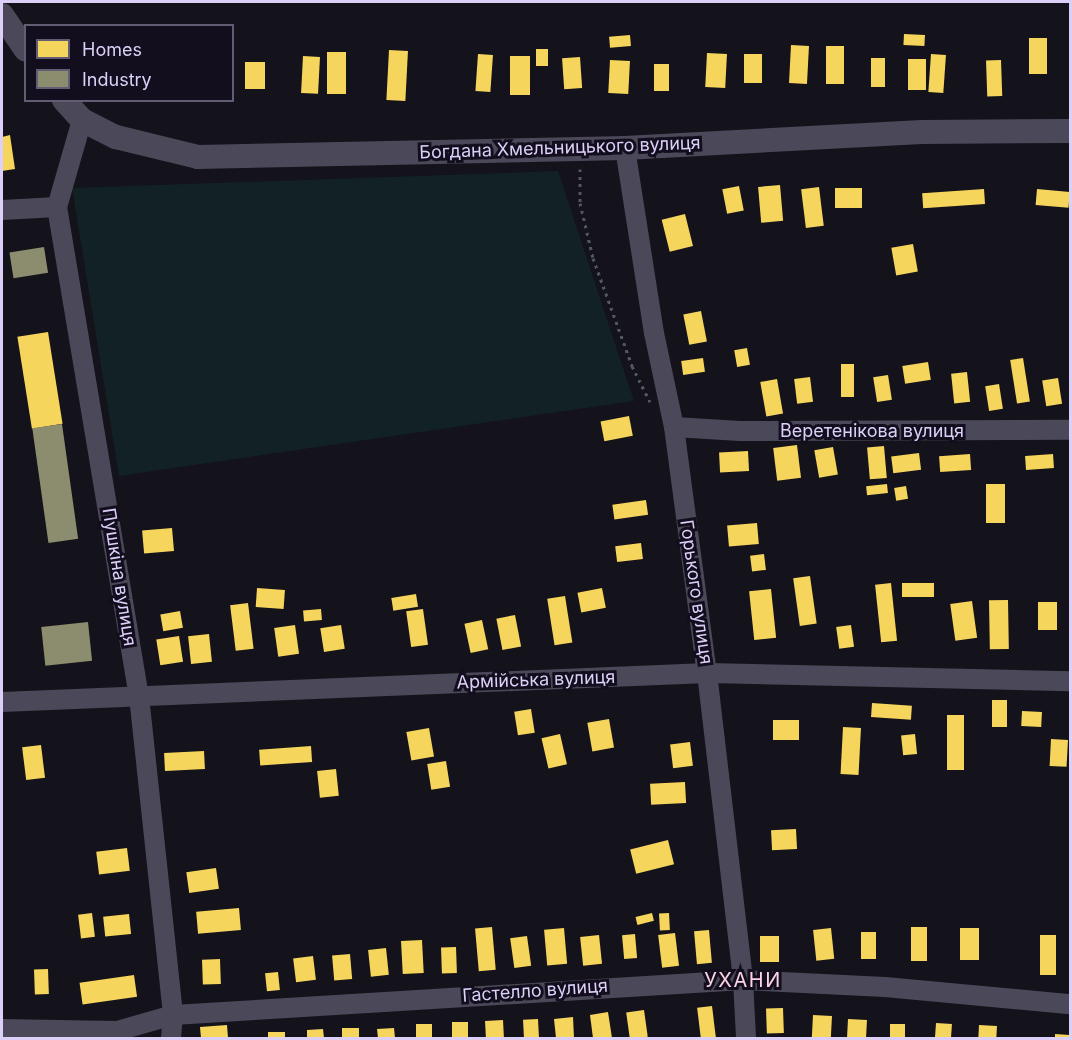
<!DOCTYPE html>
<html>
<head>
<meta charset="utf-8">
<style>
  body { margin:0 }
  #map { position:relative; width:1072px; height:1040px; overflow:hidden; background:#14121a; font-family:Inter,sans-serif }
  div>[style] { position:absolute }
  .green>* { inset:0; background:#122124 }
  .homes>* { inset:0; background:#f6d55c; transform-origin:0 0 }
  .industry>* { inset:0; background:#8c8c6e; transform-origin:0 0 }
  .path>* { height:3px; margin-top:-1.5px; transform-origin:0; background:repeating-linear-gradient(90deg,#505865 0 3px,transparent 0 7.5px) }
  .minor>* { height:20px; margin:-10px; padding:0 10px; transform-origin:10px; border-radius:10px; background:#4b4859 }
  .tertiary>* { height:24px; margin:-12px; padding:0 12px; transform-origin:12px; border-radius:12px; background:#4b4859 }
  span { translate:-50% -50%; white-space:nowrap; text-align:center; line-height:1.15; -webkit-text-stroke:6px #130e1d; paint-order:stroke }
  .street-label { font-size:18px; color:#dcd0f9 }
  .neighbourhood-label { font-size:20px; color:#f9d2e4; letter-spacing:1.5px }
  .frame { position:absolute; inset:0; border:3px solid #dcd0f9; pointer-events:none }
  .legend { position:absolute; left:24px; top:24px; width:210px; height:78px; box-sizing:border-box; background:#130e1d; border:2px solid #635c75; margin:0; padding:8px 10px; list-style:none; font-size:18px; color:#dcd0f9 }
  .legend li { display:flex; align-items:center; gap:12px; height:30px }
  .legend b { width:30px; border:2px solid #635c75 }
</style>
</head>
<body>
<div id="map">
  <div class="green">
    <div style="clip-path:polygon(558px 171px,634px 401px,119px 476px,72px 188px)"></div>
  </div>
  <div class="homes">
    <div style="left:904px;top:34px;width:21px;height:11px;rotate:3deg"></div>
    <div style="left:630px;top:35px;width:11px;height:21px;rotate:85deg"></div>
    <div style="left:1029px;top:38px;width:18px;height:36px"></div>
    <div style="left:791px;top:45px;width:18px;height:38px;rotate:3deg"></div>
    <div style="left:826px;top:46px;width:18px;height:38px"></div>
    <div style="left:536px;top:49px;width:12px;height:17px"></div>
    <div style="left:389px;top:50px;width:19px;height:50px;rotate:3deg"></div>
    <div style="left:327px;top:52px;width:19px;height:42px"></div>
    <div style="left:707px;top:53px;width:20px;height:34px;rotate:3deg"></div>
    <div style="left:478px;top:54px;width:15px;height:37px;rotate:4deg"></div>
    <div style="left:744px;top:54px;width:18px;height:29px"></div>
    <div style="left:931px;top:54px;width:15px;height:38px;rotate:4deg"></div>
    <div style="left:303px;top:56px;width:17px;height:37px;rotate:3deg"></div>
    <div style="left:510px;top:56px;width:20px;height:39px"></div>
    <div style="left:580px;top:57px;width:31px;height:18px;rotate:86deg"></div>
    <div style="left:871px;top:58px;width:14px;height:29px"></div>
    <div style="left:908px;top:59px;width:18px;height:31px"></div>
    <div style="left:610px;top:60px;width:20px;height:33px;rotate:3deg"></div>
    <div style="left:1001px;top:60px;width:36px;height:15px;rotate:88deg"></div>
    <div style="left:245px;top:62px;width:20px;height:27px"></div>
    <div style="left:654px;top:64px;width:15px;height:27px"></div>
    <div style="clip-path:polygon(10px 135px,15px 169px,2px 171px,2px 137px)"></div>
    <div style="left:780px;top:185px;width:36px;height:22px;rotate:85deg"></div>
    <div style="left:739px;top:186px;width:25px;height:17px;rotate:79deg"></div>
    <div style="left:819px;top:187px;width:39px;height:18px;rotate:83deg"></div>
    <div style="left:835px;top:188px;width:27px;height:20px"></div>
    <div style="left:984px;top:189px;width:15px;height:62px;rotate:86deg"></div>
    <div style="left:1037px;top:189px;width:33px;height:16px;rotate:5deg"></div>
    <div style="left:685px;top:214px;width:33px;height:24px;rotate:76deg"></div>
    <div style="left:913px;top:244px;width:28px;height:22px;rotate:80deg"></div>
    <div style="left:701px;top:311px;width:31px;height:18px;rotate:79deg"></div>
    <div style="left:48px;top:332px;width:93px;height:31px;rotate:81deg"></div>
    <div style="left:747px;top:348px;width:17px;height:13px;rotate:80deg"></div>
    <div style="left:703px;top:358px;width:14px;height:22px;rotate:82deg"></div>
    <div style="left:1023px;top:358px;width:44px;height:13px;rotate:81deg"></div>
    <div style="left:928px;top:362px;width:18px;height:26px;rotate:81deg"></div>
    <div style="left:841px;top:364px;width:13px;height:33px"></div>
    <div style="left:967px;top:372px;width:30px;height:16px;rotate:84deg"></div>
    <div style="left:888px;top:375px;width:25px;height:15px;rotate:81deg"></div>
    <div style="left:810px;top:377px;width:25px;height:16px;rotate:83deg"></div>
    <div style="left:1058px;top:378px;width:26px;height:16px;rotate:81deg"></div>
    <div style="left:777px;top:379px;width:35px;height:17px;rotate:80deg"></div>
    <div style="left:999px;top:384px;width:25px;height:14px;rotate:81deg"></div>
    <div style="left:629px;top:416px;width:20px;height:29px;rotate:79deg"></div>
    <div style="left:797px;top:445px;width:33px;height:24px;rotate:83deg"></div>
    <div style="left:884px;top:446px;width:32px;height:17px;rotate:85deg"></div>
    <div style="left:833px;top:447px;width:28px;height:19px;rotate:80deg"></div>
    <div style="left:748px;top:451px;width:20px;height:29px;rotate:87deg"></div>
    <div style="left:919px;top:453px;width:17px;height:28px;rotate:83deg"></div>
    <div style="left:970px;top:454px;width:16px;height:31px;rotate:86deg"></div>
    <div style="left:1053px;top:454px;width:14px;height:28px;rotate:86deg"></div>
    <div style="left:887px;top:484px;width:9px;height:21px;rotate:84deg"></div>
    <div style="left:986px;top:484px;width:19px;height:39px"></div>
    <div style="left:906px;top:486px;width:13px;height:12px;rotate:81deg"></div>
    <div style="left:646px;top:500px;width:15px;height:34px;rotate:82deg"></div>
    <div style="left:757px;top:523px;width:21px;height:30px;rotate:85deg"></div>
    <div style="left:172px;top:528px;width:23px;height:30px;rotate:85deg"></div>
    <div style="left:641px;top:543px;width:16px;height:26px;rotate:83deg"></div>
    <div style="left:764px;top:554px;width:16px;height:14px;rotate:83deg"></div>
    <div style="left:810px;top:576px;width:48px;height:17px;rotate:82deg"></div>
    <div style="left:891px;top:583px;width:58px;height:16px;rotate:84deg"></div>
    <div style="left:934px;top:583px;width:14px;height:32px;rotate:90deg"></div>
    <div style="left:257px;top:588px;width:28px;height:19px;rotate:4deg"></div>
    <div style="left:602px;top:588px;width:20px;height:25px;rotate:79deg"></div>
    <div style="left:771px;top:589px;width:49px;height:22px;rotate:84deg"></div>
    <div style="left:416px;top:594px;width:13px;height:25px;rotate:81deg"></div>
    <div style="left:565px;top:596px;width:47px;height:18px;rotate:81deg"></div>
    <div style="left:1008px;top:600px;width:49px;height:19px;rotate:89deg"></div>
    <div style="left:972px;top:601px;width:37px;height:22px;rotate:82deg"></div>
    <div style="left:1038px;top:602px;width:19px;height:28px"></div>
    <div style="left:248px;top:603px;width:46px;height:18px;rotate:83deg"></div>
    <div style="left:321px;top:609px;width:11px;height:18px;rotate:85deg"></div>
    <div style="left:423px;top:609px;width:36px;height:17px;rotate:82deg"></div>
    <div style="left:180px;top:611px;width:17px;height:20px;rotate:80deg"></div>
    <div style="left:515px;top:615px;width:32px;height:19px;rotate:79deg"></div>
    <div style="left:482px;top:620px;width:30px;height:18px;rotate:78deg"></div>
    <div style="left:295px;top:625px;width:29px;height:21px;rotate:82deg"></div>
    <div style="left:341px;top:625px;width:24px;height:21px;rotate:81deg"></div>
    <div style="left:851px;top:625px;width:22px;height:15px;rotate:82deg"></div>
    <div style="left:209px;top:634px;width:28px;height:21px;rotate:84deg"></div>
    <div style="left:179px;top:636px;width:26px;height:23px;rotate:81deg"></div>
    <div style="left:992px;top:700px;width:15px;height:27px"></div>
    <div style="left:872px;top:703px;width:40px;height:14px;rotate:4deg"></div>
    <div style="left:531px;top:709px;width:24px;height:17px;rotate:81deg"></div>
    <div style="left:1022px;top:711px;width:20px;height:15px;rotate:3deg"></div>
    <div style="left:947px;top:715px;width:17px;height:55px"></div>
    <div style="left:609px;top:719px;width:29px;height:22px;rotate:80deg"></div>
    <div style="left:773px;top:720px;width:26px;height:20px"></div>
    <div style="left:843px;top:727px;width:18px;height:47px;rotate:3deg"></div>
    <div style="left:429px;top:728px;width:29px;height:23px;rotate:80deg"></div>
    <div style="left:560px;top:734px;width:31px;height:19px;rotate:77deg"></div>
    <div style="left:915px;top:734px;width:20px;height:14px;rotate:84deg"></div>
    <div style="left:1051px;top:739px;width:17px;height:27px;rotate:3deg"></div>
    <div style="left:690px;top:742px;width:24px;height:20px;rotate:83deg"></div>
    <div style="left:41px;top:745px;width:33px;height:19px;rotate:83deg"></div>
    <div style="left:311px;top:746px;width:16px;height:52px;rotate:86deg"></div>
    <div style="left:204px;top:751px;width:18px;height:40px;rotate:87deg"></div>
    <div style="left:446px;top:761px;width:26px;height:19px;rotate:81deg"></div>
    <div style="left:336px;top:769px;width:27px;height:19px;rotate:84deg"></div>
    <div style="left:685px;top:782px;width:21px;height:35px;rotate:87deg"></div>
    <div style="left:796px;top:829px;width:20px;height:25px;rotate:87deg"></div>
    <div style="left:668px;top:840px;width:25px;height:39px;rotate:76deg"></div>
    <div style="left:127px;top:848px;width:23px;height:31px;rotate:83deg"></div>
    <div style="left:216px;top:868px;width:21px;height:30px;rotate:82deg"></div>
    <div style="left:239px;top:908px;width:22px;height:43px;rotate:85deg"></div>
    <div style="left:92px;top:913px;width:24px;height:14px;rotate:83deg"></div>
    <div style="left:652px;top:913px;width:8px;height:17px;rotate:76deg"></div>
    <div style="left:669px;top:913px;width:17px;height:10px;rotate:87deg"></div>
    <div style="left:129px;top:914px;width:20px;height:26px;rotate:84deg"></div>
    <div style="left:492px;top:927px;width:43px;height:17px;rotate:85deg"></div>
    <div style="left:911px;top:927px;width:16px;height:34px"></div>
    <div style="left:564px;top:928px;width:36px;height:20px;rotate:85deg"></div>
    <div style="left:831px;top:928px;width:31px;height:18px;rotate:84deg"></div>
    <div style="left:960px;top:928px;width:19px;height:32px"></div>
    <div style="left:709px;top:930px;width:33px;height:15px;rotate:85deg"></div>
    <div style="left:861px;top:932px;width:15px;height:27px"></div>
    <div style="left:675px;top:933px;width:33px;height:17px;rotate:83deg"></div>
    <div style="left:635px;top:934px;width:24px;height:13px;rotate:85deg"></div>
    <div style="left:599px;top:935px;width:29px;height:19px;rotate:84deg"></div>
    <div style="left:1040px;top:935px;width:16px;height:40px"></div>
    <div style="left:527px;top:936px;width:30px;height:17px;rotate:82deg"></div>
    <div style="left:760px;top:936px;width:19px;height:26px"></div>
    <div style="left:422px;top:940px;width:33px;height:21px;rotate:87deg"></div>
    <div style="left:456px;top:947px;width:26px;height:15px;rotate:88deg"></div>
    <div style="left:386px;top:948px;width:27px;height:18px;rotate:84deg"></div>
    <div style="left:350px;top:954px;width:25px;height:18px;rotate:85deg"></div>
    <div style="left:313px;top:956px;width:24px;height:20px;rotate:83deg"></div>
    <div style="left:220px;top:959px;width:25px;height:18px;rotate:88deg"></div>
    <div style="left:48px;top:969px;width:25px;height:14px;rotate:88deg"></div>
    <div style="left:278px;top:972px;width:18px;height:13px;rotate:84deg"></div>
    <div style="left:134px;top:975px;width:22px;height:55px;rotate:82deg"></div>
    <div style="left:712px;top:1006px;width:32px;height:15px;rotate:83deg"></div>
    <div style="left:783px;top:1008px;width:25px;height:17px;rotate:88deg"></div>
    <div style="left:644px;top:1010px;width:27px;height:18px;rotate:82deg"></div>
    <div style="clip-path:polygon(608px 1012px,612px 1038px,593px 1038px,590px 1015px)"></div>
    <div style="left:813px;top:1015px;width:19px;height:23px;rotate:3deg"></div>
    <div style="clip-path:polygon(573px 1017px,574px 1038px,556px 1038px,554px 1019px)"></div>
    <div style="left:538px;top:1019px;width:19px;height:15px;rotate:87deg"></div>
    <div style="left:848px;top:1019px;width:19px;height:19px;rotate:3deg"></div>
    <div style="left:503px;top:1020px;width:18px;height:18px;rotate:87deg"></div>
    <div style="left:452px;top:1022px;width:16px;height:16px"></div>
    <div style="left:936px;top:1023px;width:16px;height:15px;rotate:4deg"></div>
    <div style="left:432px;top:1024px;width:14px;height:16px;rotate:90deg"></div>
    <div style="left:890px;top:1024px;width:15px;height:14px"></div>
    <div style="clip-path:polygon(227px 1025px,228px 1038px,201px 1038px,200px 1027px)"></div>
    <div style="left:979px;top:1025px;width:18px;height:13px;rotate:3deg"></div>
    <div style="left:359px;top:1028px;width:10px;height:17px;rotate:90deg"></div>
    <div style="clip-path:polygon(394px 1028px,395px 1038px,378px 1038px,377px 1029px)"></div>
    <div style="clip-path:polygon(323px 1029px,324px 1038px,307px 1038px,307px 1030px)"></div>
    <div style="left:268px;top:1032px;width:17px;height:6px"></div>
    <div style="clip-path:polygon(1055px 1034px,1070px 1035px,1070px 1038px,1055px 1038px)"></div>
  </div>
  <div class="industry">
    <div style="left:44px;top:247px;width:26px;height:35px;rotate:81deg"></div>
    <div style="left:62px;top:424px;width:116px;height:30px;rotate:82deg"></div>
    <div style="left:88px;top:622px;width:39px;height:47px;rotate:84deg"></div>
  </div>
  <div class="path">
    <div style="left:580px;top:169px;width:34px;rotate:90deg"></div>
    <div style="left:580px;top:203px;width:57px;rotate:76.7deg"></div>
    <div style="left:593px;top:258px;width:115px;rotate:70.1deg"></div>
    <div style="left:632px;top:366px;width:40px;rotate:63.4deg"></div>
  </div>
  <div class="minor">
    <div style="left:82px;top:120px;width:91px;rotate:106deg"></div>
    <div style="left:57px;top:207px;width:496px;rotate:80.5deg"></div>
    <div style="left:139px;top:696px;width:321px;rotate:83.9deg"></div>
    <div style="left:173px;top:1015px;width:23px;rotate:95deg"></div>
    <div style="left:625px;top:148px;width:187px;rotate:81.1deg"></div>
    <div style="left:654px;top:333px;width:96px;rotate:78deg"></div>
    <div style="left:674px;top:427px;width:248px;rotate:82.4deg"></div>
    <div style="left:707px;top:673px;width:309px;rotate:83.3deg"></div>
    <div style="left:743px;top:980px;width:58px;rotate:87deg"></div>
    <div style="left:2px;top:210px;width:55px;rotate:-3.1deg"></div>
    <div style="left:674px;top:427px;width:66px;rotate:3.5deg"></div>
    <div style="left:740px;top:431px;width:330px;rotate:-0.2deg"></div>
    <div style="left:2px;top:702px;width:706px;rotate:-2.36deg"></div>
    <div style="left:707px;top:673px;width:363px;rotate:1.3deg"></div>
    <div style="left:2px;top:1029px;width:115px;rotate:1deg"></div>
    <div style="left:117px;top:1031px;width:58px;rotate:-15.9deg"></div>
    <div style="left:173px;top:1015px;width:571px;rotate:-3.51deg"></div>
    <div style="left:743px;top:980px;width:142px;rotate:2.8deg"></div>
    <div style="left:885px;top:987px;width:186px;rotate:5.3deg"></div>
  </div>
  <div class="tertiary">
    <div style="left:2px;top:15px;width:42px;rotate:55.6deg"></div>
    <div style="left:64px;top:100px;width:27px;rotate:48deg"></div>
    <div style="left:82px;top:120px;width:38px;rotate:27deg"></div>
    <div style="left:116px;top:137px;width:84px;rotate:13.7deg"></div>
    <div style="left:198px;top:157px;width:427px;rotate:-1.2deg"></div>
    <div style="left:625px;top:148px;width:297px;rotate:-3.1deg"></div>
    <div style="left:922px;top:132px;width:148px;rotate:-0.4deg"></div>
  </div>
  <div class="street-label">
    <span style="left:560px;top:148px;rotate:-2deg">Богдана Хмельницького вулиця</span>
    <span style="left:872px;top:431px">Веретенікова вулиця</span>
    <span style="left:119px;top:577px;rotate:81deg">Пушкіна вулиця</span>
    <span style="left:696px;top:592px;rotate:82deg">Горького вулиця</span>
    <span style="left:536px;top:680px;rotate:-2deg">Армійська вулиця</span>
    <span style="left:535px;top:991px;rotate:-4deg">Гастелло вулиця</span>
  </div>
  <div class="neighbourhood-label">
    <span style="left:743px;top:980px">УХАНИ</span>
  </div>
  <div class="frame"></div>
  <ul class="legend">
  <li><b style="height:16px;background:#f6d55c"></b>Homes</li>
  <li><b style="height:16px;background:#8c8c6e"></b>Industry</li>
  </ul>
</div>
</body>
</html>
